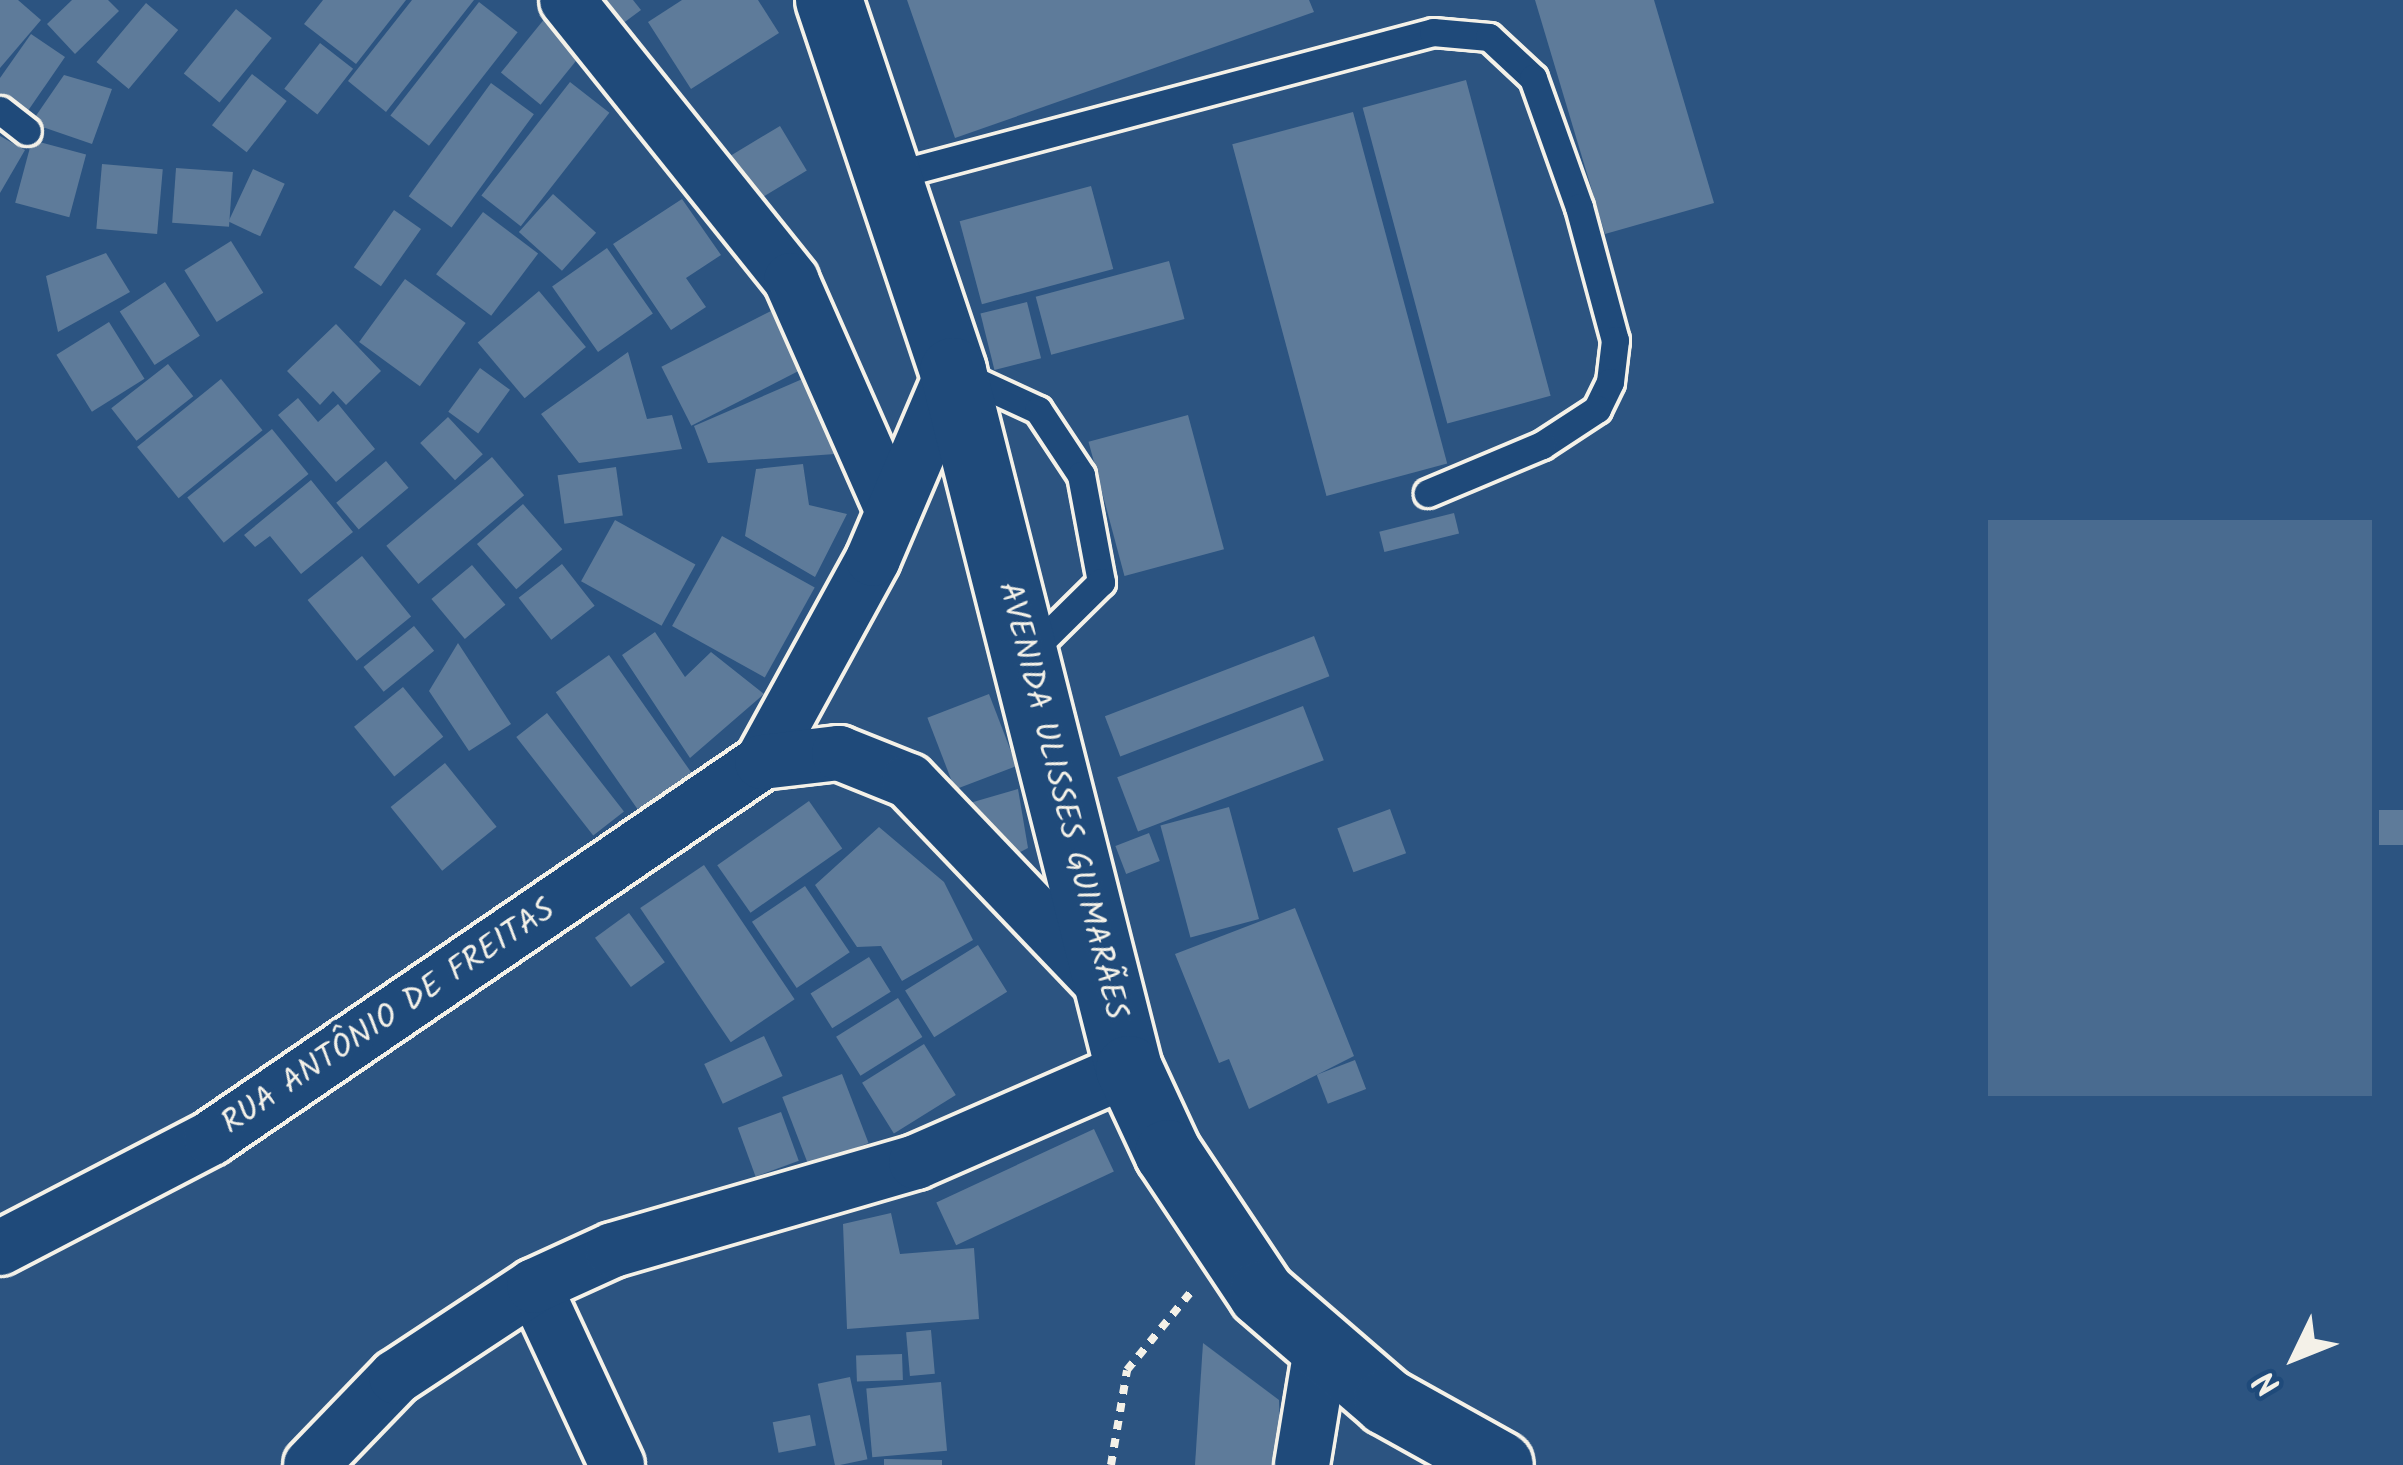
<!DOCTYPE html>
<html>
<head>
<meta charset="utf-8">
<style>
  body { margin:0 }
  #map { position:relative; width:2403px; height:1465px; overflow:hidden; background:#2c5481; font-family:Kalam,sans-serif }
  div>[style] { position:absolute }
  .green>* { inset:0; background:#496b90; transform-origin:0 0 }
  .building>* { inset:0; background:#5e7b9a; transform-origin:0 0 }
  .path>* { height:8px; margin-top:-4px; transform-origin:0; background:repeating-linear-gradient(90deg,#f4f1e8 0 9px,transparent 0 18px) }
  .roads { filter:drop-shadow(3px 0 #f4f1e8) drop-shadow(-3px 0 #f4f1e8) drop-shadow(0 3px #f4f1e8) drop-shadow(0 -3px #f4f1e8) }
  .lane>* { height:27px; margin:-13.5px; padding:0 13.5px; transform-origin:13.5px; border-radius:13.5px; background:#1f4a7a }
  .street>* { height:54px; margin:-27px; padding:0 27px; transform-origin:27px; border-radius:27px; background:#1f4a7a }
  .secondary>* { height:66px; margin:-33px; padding:0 33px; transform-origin:33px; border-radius:33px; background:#1f4a7a }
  span { translate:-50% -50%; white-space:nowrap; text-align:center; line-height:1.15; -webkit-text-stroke:9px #1f4a7a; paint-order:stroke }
  .street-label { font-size:33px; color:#f4f1e8 }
  .north { position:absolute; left:2235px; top:1297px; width:120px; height:120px; -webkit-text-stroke:9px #1f4a7a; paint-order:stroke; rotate:227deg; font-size:33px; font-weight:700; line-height:48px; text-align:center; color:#f4f1e8 }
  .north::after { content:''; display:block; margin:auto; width:42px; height:54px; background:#f4f1e8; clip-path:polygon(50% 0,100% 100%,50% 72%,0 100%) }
</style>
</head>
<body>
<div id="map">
  <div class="green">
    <div style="left:1988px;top:520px;width:384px;height:576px"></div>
  </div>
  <div class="building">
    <div style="clip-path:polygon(0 0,18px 0,41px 20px,0 68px)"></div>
    <div style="clip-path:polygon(72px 0,108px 0,119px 11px,75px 54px,47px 24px)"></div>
    <div style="clip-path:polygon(323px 0,406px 0,356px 64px,304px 24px)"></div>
    <div style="clip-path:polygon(412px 0,474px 0,386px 112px,348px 81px)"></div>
    <div style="clip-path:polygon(597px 0,633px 0,641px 10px,618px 27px)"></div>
    <div style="clip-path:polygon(682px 0,758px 0,779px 33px,691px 89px,648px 22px)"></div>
    <div style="clip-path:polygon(907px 0,1309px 0,1314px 12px,955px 138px)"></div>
    <div style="clip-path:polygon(1535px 0,1654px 0,1714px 203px,1605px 234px)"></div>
    <div style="left:479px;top:2px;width:49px;height:144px;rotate:38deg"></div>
    <div style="left:146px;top:3px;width:42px;height:77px;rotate:40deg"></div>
    <div style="left:236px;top:9px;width:46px;height:83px;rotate:39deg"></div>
    <div style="left:550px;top:12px;width:51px;height:78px;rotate:39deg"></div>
    <div style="clip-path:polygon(31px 34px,65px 57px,23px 118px,0 103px,0 78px)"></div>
    <div style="left:320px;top:43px;width:42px;height:58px;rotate:38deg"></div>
    <div style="left:252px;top:74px;width:44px;height:65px;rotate:38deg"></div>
    <div style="clip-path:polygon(64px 75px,112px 89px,92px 144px,31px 123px)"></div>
    <div style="left:1466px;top:80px;width:327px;height:107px;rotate:75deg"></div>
    <div style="left:570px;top:82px;width:50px;height:144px;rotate:38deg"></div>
    <div style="left:491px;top:83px;width:53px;height:140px;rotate:36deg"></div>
    <div style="left:1353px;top:112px;width:364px;height:125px;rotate:75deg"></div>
    <div style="left:780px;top:126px;width:52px;height:78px;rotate:59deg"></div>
    <div style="clip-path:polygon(0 136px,25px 150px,0 193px)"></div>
    <div style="left:32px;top:140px;width:56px;height:65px;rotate:15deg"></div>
    <div style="left:102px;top:164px;width:61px;height:65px;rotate:5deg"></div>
    <div style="left:176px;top:168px;width:57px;height:55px;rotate:4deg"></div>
    <div style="left:253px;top:169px;width:35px;height:58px;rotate:25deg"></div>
    <div style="left:1091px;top:186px;width:86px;height:136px;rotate:75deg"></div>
    <div style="left:553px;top:194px;width:58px;height:51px;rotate:42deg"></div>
    <div style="clip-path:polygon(682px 199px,721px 255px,686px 278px,706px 307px,671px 330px,613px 244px)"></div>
    <div style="left:394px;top:210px;width:33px;height:70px;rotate:35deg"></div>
    <div style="left:483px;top:212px;width:69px;height:78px;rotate:37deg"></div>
    <div style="left:231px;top:241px;width:61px;height:55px;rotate:58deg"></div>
    <div style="left:607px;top:248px;width:80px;height:67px;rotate:55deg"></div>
    <div style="clip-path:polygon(106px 253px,130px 292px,58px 332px,46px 276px)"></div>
    <div style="left:1169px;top:261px;width:60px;height:138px;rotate:75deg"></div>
    <div style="left:405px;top:279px;width:75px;height:78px;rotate:36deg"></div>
    <div style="left:165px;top:282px;width:64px;height:54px;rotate:57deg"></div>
    <div style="left:539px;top:291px;width:73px;height:80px;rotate:50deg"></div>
    <div style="left:1027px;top:302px;width:58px;height:48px;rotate:76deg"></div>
    <div style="left:771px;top:311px;width:66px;height:123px;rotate:63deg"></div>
    <div style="left:109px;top:322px;width:67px;height:62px;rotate:58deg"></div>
    <div style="clip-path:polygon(336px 324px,381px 371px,346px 405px,333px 391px,320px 405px,287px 371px)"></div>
    <div style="clip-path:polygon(628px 352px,647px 419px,672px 415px,682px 449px,579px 463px,541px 414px)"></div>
    <div style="left:168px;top:364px;width:41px;height:72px;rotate:52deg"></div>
    <div style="left:480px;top:368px;width:37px;height:54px;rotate:36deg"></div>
    <div style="clip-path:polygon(807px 377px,835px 454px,708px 463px,694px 426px)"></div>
    <div style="left:221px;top:379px;width:66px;height:108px;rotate:51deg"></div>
    <div style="clip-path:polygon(298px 398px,318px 422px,338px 404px,375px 449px,336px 482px,278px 415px)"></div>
    <div style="left:1188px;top:415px;width:139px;height:103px;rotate:75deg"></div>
    <div style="left:448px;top:417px;width:51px;height:38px;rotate:47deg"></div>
    <div style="left:272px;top:429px;width:58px;height:109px;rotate:51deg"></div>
    <div style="left:492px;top:457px;width:50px;height:138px;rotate:50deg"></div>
    <div style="left:386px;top:461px;width:35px;height:65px;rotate:50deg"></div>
    <div style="clip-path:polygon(803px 464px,809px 505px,847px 514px,815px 577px,745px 536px,756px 469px)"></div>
    <div style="left:616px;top:467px;width:49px;height:59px;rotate:82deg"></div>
    <div style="clip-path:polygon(311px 480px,353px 532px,301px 574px,270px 536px,255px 547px,244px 535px)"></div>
    <div style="left:523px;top:504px;width:60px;height:61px;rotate:49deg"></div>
    <div style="left:1454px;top:513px;width:21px;height:77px;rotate:76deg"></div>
    <div style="left:615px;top:520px;width:92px;height:70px;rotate:29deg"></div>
    <div style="left:722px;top:536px;width:106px;height:103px;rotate:29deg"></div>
    <div style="left:362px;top:556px;width:78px;height:70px;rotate:51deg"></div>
    <div style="left:562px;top:564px;width:53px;height:55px;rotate:52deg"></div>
    <div style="left:472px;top:565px;width:52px;height:53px;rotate:50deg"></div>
    <div style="left:414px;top:626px;width:32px;height:65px;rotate:51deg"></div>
    <div style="clip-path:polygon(655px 632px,685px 677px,711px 652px,764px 694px,690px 758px,622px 655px)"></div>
    <div style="left:1314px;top:636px;width:43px;height:224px;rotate:69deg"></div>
    <div style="clip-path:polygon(458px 643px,511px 724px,469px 751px,429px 691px)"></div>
    <div style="left:609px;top:655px;width:150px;height:65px;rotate:55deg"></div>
    <div style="left:403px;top:687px;width:64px;height:63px;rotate:51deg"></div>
    <div style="left:989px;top:694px;width:77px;height:66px;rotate:69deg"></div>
    <div style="left:1303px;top:706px;width:58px;height:199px;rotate:69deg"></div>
    <div style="left:547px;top:713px;width:125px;height:39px;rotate:52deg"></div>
    <div style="left:445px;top:763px;width:82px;height:70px;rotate:51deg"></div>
    <div style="clip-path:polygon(1018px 789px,1028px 848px,997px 864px,956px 807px)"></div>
    <div style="left:809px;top:801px;width:58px;height:112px;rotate:55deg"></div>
    <div style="left:1229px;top:807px;width:116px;height:71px;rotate:75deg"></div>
    <div style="left:1390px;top:809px;width:47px;height:56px;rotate:70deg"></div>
    <div style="left:2403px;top:810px;width:35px;height:24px;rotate:90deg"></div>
    <div style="clip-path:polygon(879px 827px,944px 882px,973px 940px,902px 981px,881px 946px,857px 947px,815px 885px)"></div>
    <div style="left:1149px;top:833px;width:30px;height:36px;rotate:69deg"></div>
    <div style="left:704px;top:865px;width:162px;height:77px;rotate:56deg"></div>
    <div style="left:805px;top:886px;width:80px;height:64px;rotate:56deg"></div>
    <div style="clip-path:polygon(1295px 908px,1354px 1056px,1249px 1109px,1229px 1059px,1219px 1063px,1175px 954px)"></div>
    <div style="left:629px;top:913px;width:61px;height:42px;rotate:54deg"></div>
    <div style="left:978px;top:945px;width:55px;height:86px;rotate:58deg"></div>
    <div style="left:869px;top:957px;width:41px;height:69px;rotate:58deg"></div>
    <div style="left:898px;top:998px;width:46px;height:73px;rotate:58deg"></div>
    <div style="left:764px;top:1036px;width:44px;height:66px;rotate:65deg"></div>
    <div style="left:924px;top:1044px;width:60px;height:73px;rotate:58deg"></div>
    <div style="left:1355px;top:1060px;width:31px;height:41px;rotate:69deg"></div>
    <div style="left:842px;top:1074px;width:74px;height:64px;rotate:69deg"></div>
    <div style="left:781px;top:1112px;width:52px;height:46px;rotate:70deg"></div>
    <div style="left:1094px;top:1129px;width:47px;height:174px;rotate:65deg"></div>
    <div style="clip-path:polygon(891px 1213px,900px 1254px,974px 1248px,979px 1319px,847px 1329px,843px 1224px)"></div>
    <div style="left:931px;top:1330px;width:44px;height:25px;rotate:85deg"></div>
    <div style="clip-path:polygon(1203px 1343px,1279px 1400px,1281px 1465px,1195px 1465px)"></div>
    <div style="left:902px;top:1354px;width:26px;height:46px;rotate:88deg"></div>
    <div style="left:850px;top:1377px;width:84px;height:33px;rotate:78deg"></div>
    <div style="left:941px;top:1382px;width:69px;height:75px;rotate:85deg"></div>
    <div style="left:810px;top:1415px;width:31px;height:38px;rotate:79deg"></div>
    <div style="clip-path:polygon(884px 1459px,942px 1460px,942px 1465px,884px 1465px)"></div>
  </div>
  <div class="path">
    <div style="left:1111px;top:1465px;width:96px;rotate:-80.4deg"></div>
    <div style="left:1127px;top:1370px;width:106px;rotate:-50.7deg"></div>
  </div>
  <div class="roads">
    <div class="lane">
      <div style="left:0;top:110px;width:34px;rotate:38deg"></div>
      <div style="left:891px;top:176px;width:561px;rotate:-14.88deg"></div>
      <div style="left:1433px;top:32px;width:56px;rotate:5.1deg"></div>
      <div style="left:1489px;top:37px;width:60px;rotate:43deg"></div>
      <div style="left:1533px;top:78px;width:137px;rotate:70.4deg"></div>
      <div style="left:1579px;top:207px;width:138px;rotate:74.9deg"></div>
      <div style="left:1615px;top:340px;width:42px;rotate:96.8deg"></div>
      <div style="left:1610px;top:382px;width:30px;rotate:116deg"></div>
      <div style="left:1597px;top:409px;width:66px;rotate:146.8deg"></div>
      <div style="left:1542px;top:445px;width:124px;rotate:157.2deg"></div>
      <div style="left:960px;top:374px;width:86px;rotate:24.8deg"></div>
      <div style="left:1038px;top:410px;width:78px;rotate:56.5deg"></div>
      <div style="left:1081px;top:475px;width:109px;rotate:79.4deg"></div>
      <div style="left:1101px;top:582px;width:101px;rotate:135.4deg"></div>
    </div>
    <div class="street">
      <div style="left:567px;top:0;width:359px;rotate:51.3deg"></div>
      <div style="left:791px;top:280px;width:250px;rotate:66.2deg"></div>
      <div style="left:762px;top:762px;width:231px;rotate:-61.3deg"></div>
      <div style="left:873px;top:559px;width:204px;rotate:-66.9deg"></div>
      <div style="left:0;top:1248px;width:238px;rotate:-27.5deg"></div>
      <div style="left:211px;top:1138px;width:667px;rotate:-34.31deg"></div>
      <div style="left:762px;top:762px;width:78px;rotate:-6.7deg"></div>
      <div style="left:839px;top:753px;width:75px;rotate:21.8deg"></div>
      <div style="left:909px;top:781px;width:279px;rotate:46.3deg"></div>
      <div style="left:534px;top:1286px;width:197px;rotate:65.1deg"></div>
      <div style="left:311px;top:1465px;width:122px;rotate:-46deg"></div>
      <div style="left:396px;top:1377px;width:165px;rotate:-33.4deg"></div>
      <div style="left:534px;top:1286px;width:87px;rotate:-24.5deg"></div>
      <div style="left:613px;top:1250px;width:316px;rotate:-16.2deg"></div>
      <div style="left:916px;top:1162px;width:232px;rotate:-23.6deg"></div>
      <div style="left:1302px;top:1465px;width:118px;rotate:-80.7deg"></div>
    </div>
    <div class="secondary">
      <div style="left:829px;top:0;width:391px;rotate:71.5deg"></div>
      <div style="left:953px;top:371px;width:720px;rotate:75.85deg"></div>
      <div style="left:1129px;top:1069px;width:93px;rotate:65.1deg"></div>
      <div style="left:1168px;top:1153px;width:169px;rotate:56.3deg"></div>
      <div style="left:1262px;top:1294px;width:165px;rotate:40.8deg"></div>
      <div style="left:1387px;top:1402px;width:129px;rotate:29.1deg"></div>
    </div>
  </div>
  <div class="street-label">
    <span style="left:1061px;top:801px;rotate:76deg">AVENIDA ULISSES GUIMARÃES</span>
    <span style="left:389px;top:1018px;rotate:-34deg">RUA ANTÔNIO DE FREITAS</span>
  </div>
  <div class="north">N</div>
</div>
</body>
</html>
